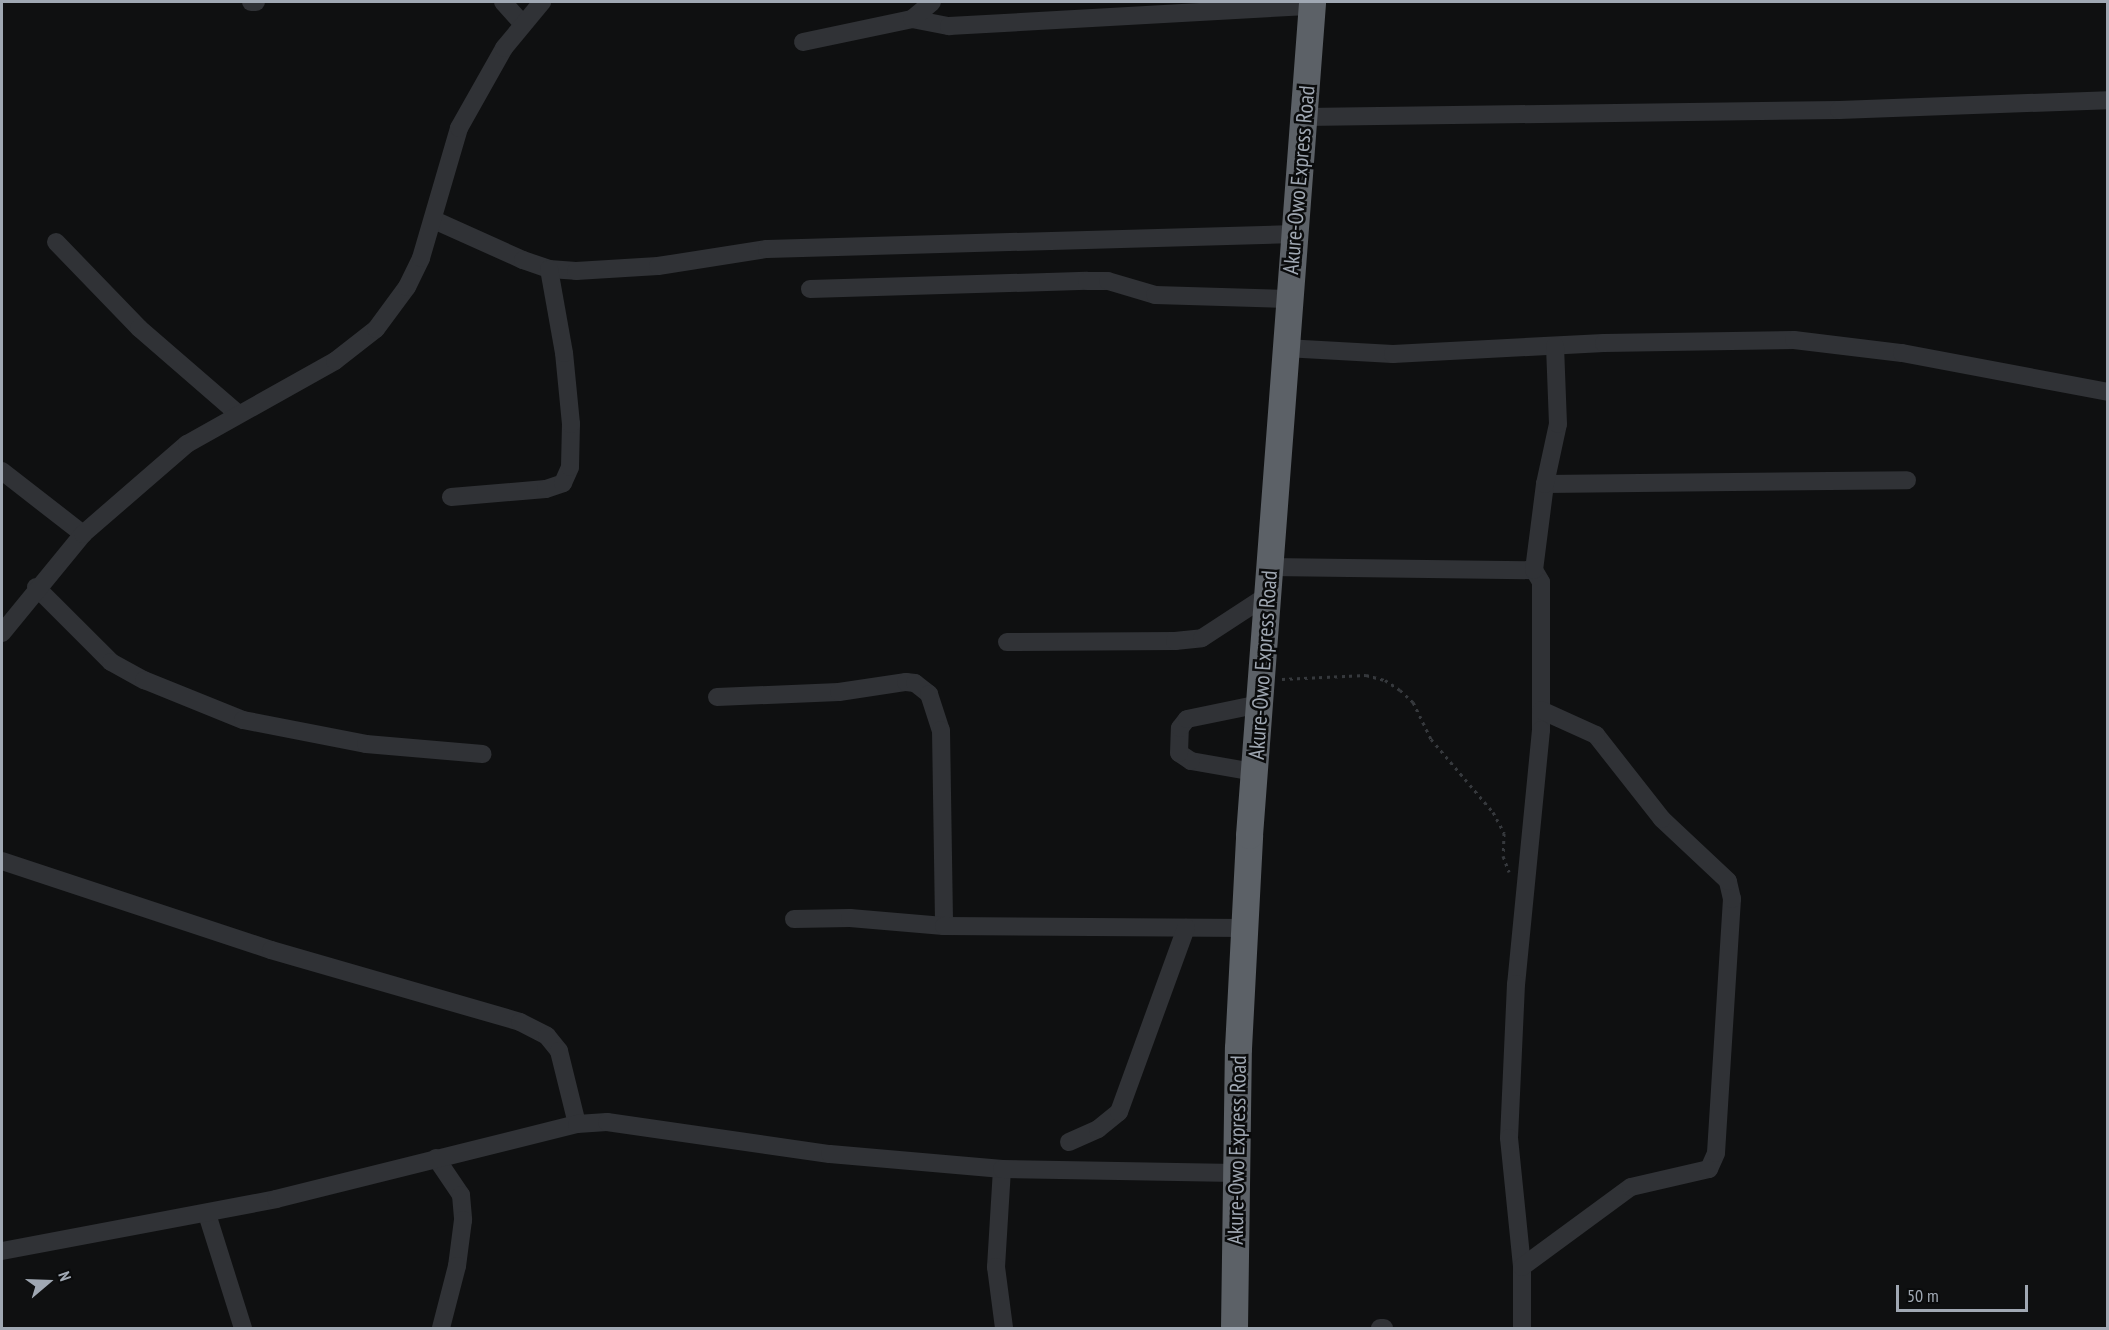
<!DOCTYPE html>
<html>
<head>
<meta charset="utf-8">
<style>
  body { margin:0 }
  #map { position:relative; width:2109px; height:1330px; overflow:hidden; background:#0f1011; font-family:"PT Sans Narrow",sans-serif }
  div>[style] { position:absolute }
  .path>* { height:3px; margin-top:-1.5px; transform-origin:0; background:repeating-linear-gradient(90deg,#36393d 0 3px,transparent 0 7.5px) }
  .minor>* { height:18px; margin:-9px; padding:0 9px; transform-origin:9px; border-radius:9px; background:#303236 }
  .highway>* { height:27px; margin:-13.5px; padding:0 13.5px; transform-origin:13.5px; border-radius:13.5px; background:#5c6167 }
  span { translate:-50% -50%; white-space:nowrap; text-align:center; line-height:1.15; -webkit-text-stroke:5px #0a0b0c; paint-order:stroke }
  .street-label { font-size:22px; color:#a0a8b3 }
  .frame { position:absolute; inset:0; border:3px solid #a0a8b3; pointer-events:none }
  .north { position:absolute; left:18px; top:1252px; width:60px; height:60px; -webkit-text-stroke:4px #0a0b0c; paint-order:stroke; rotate:71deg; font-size:16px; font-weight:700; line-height:24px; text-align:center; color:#a0a8b3 }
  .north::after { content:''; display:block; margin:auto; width:21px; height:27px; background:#a0a8b3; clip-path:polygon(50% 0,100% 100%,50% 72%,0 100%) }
  .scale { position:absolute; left:1896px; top:1285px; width:132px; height:27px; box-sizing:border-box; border:3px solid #a0a8b3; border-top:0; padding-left:8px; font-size:18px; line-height:21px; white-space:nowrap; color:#a0a8b3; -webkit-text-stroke:4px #0a0b0c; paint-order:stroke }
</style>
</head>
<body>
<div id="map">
  <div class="path">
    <div style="left:1282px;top:679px;width:84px;rotate:-2.7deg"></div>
    <div style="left:1366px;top:675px;width:20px;rotate:15deg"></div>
    <div style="left:1385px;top:680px;width:18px;rotate:34deg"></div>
    <div style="left:1400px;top:690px;width:18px;rotate:43deg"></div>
    <div style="left:1413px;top:702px;width:41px;rotate:64.1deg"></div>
    <div style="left:1431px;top:739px;width:96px;rotate:49.7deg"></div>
    <div style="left:1493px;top:812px;width:24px;rotate:62deg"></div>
    <div style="left:1504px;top:833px;width:23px;rotate:92deg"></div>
    <div style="left:1503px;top:856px;width:17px;rotate:69deg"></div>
  </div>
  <div class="minor">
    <div style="left:251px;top:2px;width:5px"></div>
    <div style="left:503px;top:2px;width:30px;rotate:48deg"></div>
    <div style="left:912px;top:19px;width:38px;rotate:11deg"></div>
    <div style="left:949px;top:26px;width:364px;rotate:-3.2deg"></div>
    <div style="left:803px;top:42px;width:111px;rotate:-11.9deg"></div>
    <div style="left:912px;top:19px;width:26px;rotate:-40deg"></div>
    <div style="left:1305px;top:117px;width:534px;rotate:-0.75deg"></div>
    <div style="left:1839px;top:110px;width:269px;rotate:-2.1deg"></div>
    <div style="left:434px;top:220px;width:98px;rotate:24.2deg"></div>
    <div style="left:523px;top:260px;width:28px;rotate:19deg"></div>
    <div style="left:549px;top:269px;width:27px;rotate:4deg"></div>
    <div style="left:576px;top:271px;width:82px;rotate:-3.5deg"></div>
    <div style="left:658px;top:266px;width:110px;rotate:-8.9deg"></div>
    <div style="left:767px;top:249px;width:527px;rotate:-1.63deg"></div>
    <div style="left:56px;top:242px;width:120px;rotate:46deg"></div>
    <div style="left:139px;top:328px;width:130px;rotate:40.9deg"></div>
    <div style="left:810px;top:289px;width:277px;rotate:-1.7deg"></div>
    <div style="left:1087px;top:281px;width:21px"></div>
    <div style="left:1108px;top:281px;width:49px;rotate:16.6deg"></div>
    <div style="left:1155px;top:295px;width:134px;rotate:1.7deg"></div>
    <div style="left:1285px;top:348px;width:108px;rotate:3.2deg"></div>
    <div style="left:1393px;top:354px;width:211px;rotate:-3deg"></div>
    <div style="left:1604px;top:343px;width:190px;rotate:-0.9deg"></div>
    <div style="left:1794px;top:340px;width:109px;rotate:6.9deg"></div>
    <div style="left:1902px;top:353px;width:210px;rotate:10.7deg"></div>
    <div style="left:2px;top:471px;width:103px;rotate:37.9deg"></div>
    <div style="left:1545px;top:484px;width:362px;rotate:-0.6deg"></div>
    <div style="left:451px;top:497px;width:95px;rotate:-4.8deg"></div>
    <div style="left:546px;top:489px;width:18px;rotate:-19deg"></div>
    <div style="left:563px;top:483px;width:17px;rotate:-66deg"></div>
    <div style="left:570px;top:467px;width:43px;rotate:-88.7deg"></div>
    <div style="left:571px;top:424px;width:71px;rotate:-95.6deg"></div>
    <div style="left:564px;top:353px;width:85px;rotate:-100.1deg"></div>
    <div style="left:1270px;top:567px;width:264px;rotate:0.7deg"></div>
    <div style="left:1534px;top:570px;width:14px;rotate:60deg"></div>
    <div style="left:1541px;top:582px;width:148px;rotate:90deg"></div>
    <div style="left:1541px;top:730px;width:255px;rotate:95.6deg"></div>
    <div style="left:1516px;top:984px;width:154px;rotate:92.6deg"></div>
    <div style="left:1509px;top:1138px;width:130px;rotate:84.2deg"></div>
    <div style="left:1522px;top:1267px;width:61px;rotate:90deg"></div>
    <div style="left:1534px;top:570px;width:87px;rotate:-82.7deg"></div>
    <div style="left:1545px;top:484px;width:61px;rotate:-77.8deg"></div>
    <div style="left:1558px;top:424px;width:78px;rotate:-92.2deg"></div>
    <div style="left:36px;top:587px;width:106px;rotate:45deg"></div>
    <div style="left:111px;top:662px;width:38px;rotate:29deg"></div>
    <div style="left:144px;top:680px;width:107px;rotate:22deg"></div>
    <div style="left:243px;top:720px;width:125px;rotate:11deg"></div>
    <div style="left:366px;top:744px;width:117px;rotate:4.9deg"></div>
    <div style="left:2px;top:633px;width:128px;rotate:-50.7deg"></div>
    <div style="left:83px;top:534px;width:138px;rotate:-40.9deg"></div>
    <div style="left:187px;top:444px;width:170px;rotate:-29.3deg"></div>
    <div style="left:335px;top:361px;width:52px;rotate:-38deg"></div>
    <div style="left:376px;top:329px;width:52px;rotate:-53.6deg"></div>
    <div style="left:407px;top:287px;width:32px;rotate:-64deg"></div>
    <div style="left:421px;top:258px;width:135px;rotate:-73.7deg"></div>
    <div style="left:459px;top:128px;width:92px;rotate:-60.6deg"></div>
    <div style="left:504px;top:48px;width:60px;rotate:-50.4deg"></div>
    <div style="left:1007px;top:642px;width:168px;rotate:-0.3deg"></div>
    <div style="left:1175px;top:641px;width:27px;rotate:-6deg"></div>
    <div style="left:1202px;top:638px;width:79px;rotate:-33.1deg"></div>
    <div style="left:717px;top:697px;width:122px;rotate:-2.3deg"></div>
    <div style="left:839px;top:692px;width:68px;rotate:-8.5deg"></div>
    <div style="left:906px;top:682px;width:9px;rotate:6deg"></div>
    <div style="left:915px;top:683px;width:18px;rotate:38deg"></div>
    <div style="left:929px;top:694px;width:38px;rotate:72deg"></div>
    <div style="left:941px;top:730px;width:196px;rotate:89.1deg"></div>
    <div style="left:1254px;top:772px;width:64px;rotate:-170.1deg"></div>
    <div style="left:1191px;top:761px;width:14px;rotate:-146deg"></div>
    <div style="left:1179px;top:753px;width:25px;rotate:-88deg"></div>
    <div style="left:1180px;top:728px;width:11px;rotate:-52deg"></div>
    <div style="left:1187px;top:719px;width:75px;rotate:-11.6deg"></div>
    <div style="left:2px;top:861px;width:283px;rotate:18.3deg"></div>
    <div style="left:271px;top:950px;width:259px;rotate:16.1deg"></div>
    <div style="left:520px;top:1022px;width:30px;rotate:27deg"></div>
    <div style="left:547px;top:1036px;width:19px;rotate:51deg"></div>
    <div style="left:559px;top:1051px;width:75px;rotate:76.1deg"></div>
    <div style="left:794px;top:919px;width:56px;rotate:-1deg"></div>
    <div style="left:850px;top:918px;width:94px;rotate:4.9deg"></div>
    <div style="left:944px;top:926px;width:301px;rotate:0.4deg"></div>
    <div style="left:1069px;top:1142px;width:32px;rotate:-24deg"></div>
    <div style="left:1098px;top:1129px;width:27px;rotate:-39deg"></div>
    <div style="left:1119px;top:1112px;width:196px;rotate:-70deg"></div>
    <div style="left:436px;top:1158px;width:45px;rotate:56deg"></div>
    <div style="left:461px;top:1195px;width:25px;rotate:85deg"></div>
    <div style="left:463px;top:1220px;width:46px;rotate:97.4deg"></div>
    <div style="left:457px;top:1266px;width:64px;rotate:104.5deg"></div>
    <div style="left:1002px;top:1169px;width:98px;rotate:93.5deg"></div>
    <div style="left:996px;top:1267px;width:62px;rotate:82.5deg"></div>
    <div style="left:207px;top:1214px;width:120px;rotate:72.5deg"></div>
    <div style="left:2px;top:1251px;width:279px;rotate:-10.7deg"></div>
    <div style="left:276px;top:1199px;width:310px;rotate:-14deg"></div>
    <div style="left:577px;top:1124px;width:30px;rotate:-4deg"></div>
    <div style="left:607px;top:1122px;width:225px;rotate:8.2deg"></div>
    <div style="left:830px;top:1154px;width:173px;rotate:5deg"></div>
    <div style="left:1002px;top:1169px;width:234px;rotate:1deg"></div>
    <div style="left:1522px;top:1267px;width:135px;rotate:-36.3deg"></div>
    <div style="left:1631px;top:1187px;width:80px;rotate:-13deg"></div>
    <div style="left:1709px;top:1169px;width:17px;rotate:-66deg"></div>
    <div style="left:1716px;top:1153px;width:255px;rotate:-86.4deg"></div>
    <div style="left:1732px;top:899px;width:18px;rotate:-103deg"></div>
    <div style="left:1728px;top:881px;width:91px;rotate:-136.8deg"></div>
    <div style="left:1662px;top:819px;width:107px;rotate:-128.2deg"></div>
    <div style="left:1596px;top:735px;width:60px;rotate:-155.6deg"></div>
    <div style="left:1380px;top:1328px;width:4px"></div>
  </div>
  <div class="highway">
    <div style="left:1234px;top:1328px;width:280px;rotate:-89.2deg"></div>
    <div style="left:1238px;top:1048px;width:213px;rotate:-87deg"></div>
    <div style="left:1249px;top:835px;width:835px;rotate:-85.67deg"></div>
  </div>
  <div class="street-label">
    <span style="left:1299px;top:180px;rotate:-85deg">Akure-Owo Express Road</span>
    <span style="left:1263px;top:665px;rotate:-86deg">Akure-Owo Express Road</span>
    <span style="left:1237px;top:1150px;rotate:-89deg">Akure-Owo Express Road</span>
  </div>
  <div class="frame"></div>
  <div class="north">N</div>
  <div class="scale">50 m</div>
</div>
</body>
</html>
